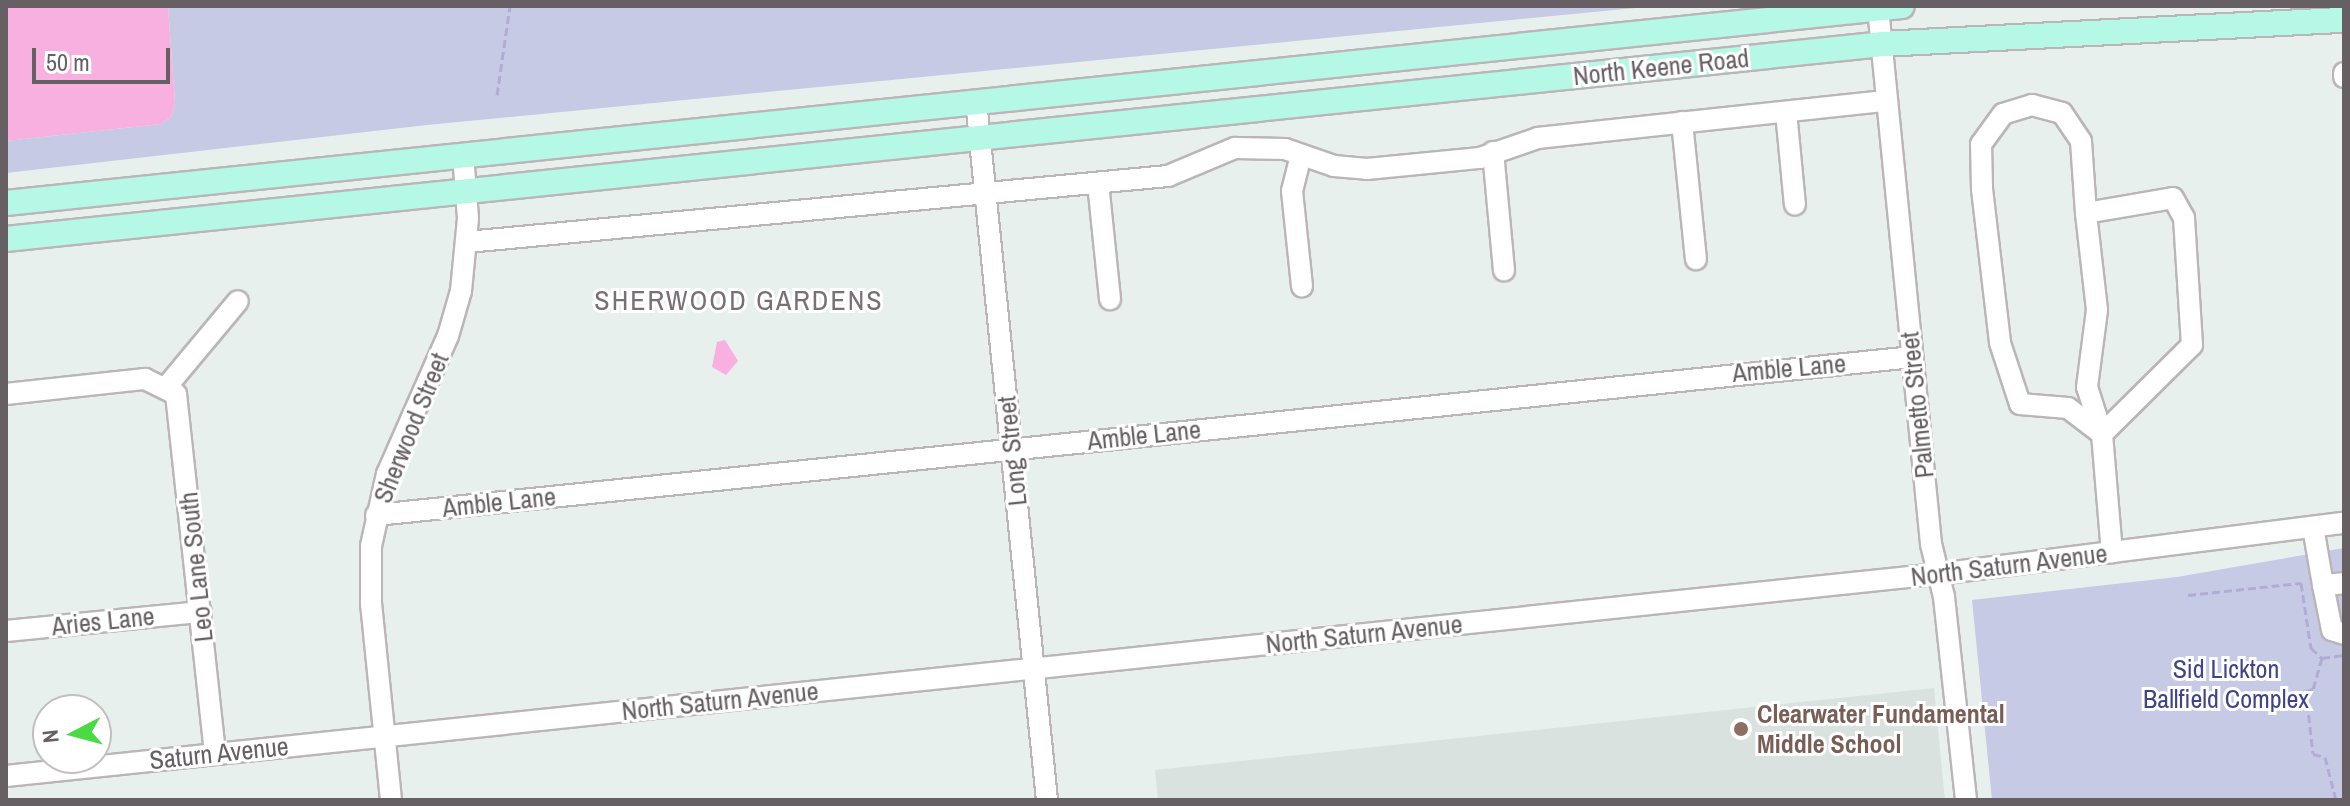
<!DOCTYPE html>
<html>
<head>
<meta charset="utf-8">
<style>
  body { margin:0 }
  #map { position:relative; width:2350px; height:806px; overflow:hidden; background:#e8f0ed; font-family:"Archivo Narrow",sans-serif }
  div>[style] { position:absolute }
  .education>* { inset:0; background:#d9e2de }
  .green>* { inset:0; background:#c7cae5 }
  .water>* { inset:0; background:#f8b0e1 }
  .path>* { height:3px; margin-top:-1.5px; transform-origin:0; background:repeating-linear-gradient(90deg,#b1abd5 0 8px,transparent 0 12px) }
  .roads { filter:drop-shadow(2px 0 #bbb5b8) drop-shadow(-2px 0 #bbb5b8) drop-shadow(0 2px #bbb5b8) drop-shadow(0 -2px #bbb5b8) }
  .minor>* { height:20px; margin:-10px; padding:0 10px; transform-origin:10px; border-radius:10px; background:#fff }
  .major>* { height:24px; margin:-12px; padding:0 12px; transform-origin:12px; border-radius:12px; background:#b4f8e5 }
  .dots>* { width:22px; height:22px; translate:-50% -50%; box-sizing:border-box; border:4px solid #fff; border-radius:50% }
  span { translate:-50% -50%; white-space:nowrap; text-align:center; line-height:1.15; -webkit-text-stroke:6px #fff; paint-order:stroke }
  .street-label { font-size:26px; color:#665f63 }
  .park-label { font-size:26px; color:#3f4486 }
  .education-label { font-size:26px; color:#785e54; font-weight:700 }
  .left { translate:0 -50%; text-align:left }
  .neighbourhood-label { font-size:28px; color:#787075; letter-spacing:2px }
  .frame { position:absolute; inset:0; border:8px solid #665f63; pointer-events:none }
  .north { position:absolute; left:32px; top:694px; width:80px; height:80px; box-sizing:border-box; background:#fff; border:2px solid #c2bfc1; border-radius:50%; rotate:264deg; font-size:22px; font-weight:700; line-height:32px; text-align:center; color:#665f63 }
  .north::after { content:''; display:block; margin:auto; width:28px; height:36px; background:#4ada43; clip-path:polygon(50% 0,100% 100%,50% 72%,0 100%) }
  .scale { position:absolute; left:32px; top:48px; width:138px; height:36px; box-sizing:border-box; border:4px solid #665f63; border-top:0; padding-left:10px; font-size:24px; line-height:28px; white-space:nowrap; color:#665f63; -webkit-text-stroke:6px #fff; paint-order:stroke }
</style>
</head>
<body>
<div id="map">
  <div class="education">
    <div style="clip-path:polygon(1934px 688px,1945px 800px,1158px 800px,1155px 770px)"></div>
  </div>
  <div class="green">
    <div style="clip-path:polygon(168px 6px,1656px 6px,427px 125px,6px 173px,6px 141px,161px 124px,171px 117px,175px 103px)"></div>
    <div style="clip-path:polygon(2344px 548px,2344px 800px,1992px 800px,1972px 600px,2177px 577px)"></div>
  </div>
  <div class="water">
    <div style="clip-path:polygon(6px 6px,168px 6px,175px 103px,171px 117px,161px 124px,6px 141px)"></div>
    <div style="clip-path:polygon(725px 340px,738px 361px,726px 375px,712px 367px,717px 342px)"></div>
  </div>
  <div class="path">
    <div style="left:1172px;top:6px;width:46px"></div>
    <div style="left:497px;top:95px;width:90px;rotate:-81.7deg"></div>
    <div style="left:2188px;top:595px;width:114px;rotate:-6.1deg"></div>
    <div style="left:2301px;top:583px;width:66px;rotate:81.3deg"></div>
    <div style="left:2311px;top:648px;width:15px;rotate:42deg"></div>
    <div style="left:2322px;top:658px;width:22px;rotate:-8deg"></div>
    <div style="left:2322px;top:658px;width:32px;rotate:106deg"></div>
    <div style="left:2313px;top:689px;width:7px;rotate:164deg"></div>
    <div style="left:2306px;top:691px;width:63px;rotate:83.7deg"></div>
    <div style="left:2313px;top:754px;width:12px;rotate:14deg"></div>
    <div style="left:2325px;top:757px;width:44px;rotate:75.7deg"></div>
  </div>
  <div class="roads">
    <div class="minor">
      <div style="left:1878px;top:8px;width:539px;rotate:84.35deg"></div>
      <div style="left:1931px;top:544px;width:55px;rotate:76.2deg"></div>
      <div style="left:1944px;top:597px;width:204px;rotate:83.8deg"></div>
      <div style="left:2344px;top:73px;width:4px;rotate:90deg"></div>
      <div style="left:976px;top:101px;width:703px;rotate:84.2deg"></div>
      <div style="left:1786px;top:112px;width:93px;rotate:84.5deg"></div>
      <div style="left:1682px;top:122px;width:138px;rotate:84.2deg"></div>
      <div style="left:1493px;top:152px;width:119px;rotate:84.7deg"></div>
      <div style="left:1301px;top:155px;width:37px;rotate:104deg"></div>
      <div style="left:1292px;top:191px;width:96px;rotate:84deg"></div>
      <div style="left:1098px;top:183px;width:117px;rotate:84.1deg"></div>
      <div style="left:2086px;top:213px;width:72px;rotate:-94deg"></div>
      <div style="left:2081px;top:141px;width:34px;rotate:-124deg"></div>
      <div style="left:2062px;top:113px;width:31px;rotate:-165deg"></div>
      <div style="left:2032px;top:105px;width:30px;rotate:163deg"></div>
      <div style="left:2003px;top:114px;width:37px;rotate:126deg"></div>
      <div style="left:1981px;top:144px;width:45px;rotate:88.7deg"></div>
      <div style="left:1982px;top:189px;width:155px;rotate:83.3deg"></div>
      <div style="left:2000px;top:343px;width:64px;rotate:71.8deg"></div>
      <div style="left:2020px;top:404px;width:48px;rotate:4.8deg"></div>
      <div style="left:2068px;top:408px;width:43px;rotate:37.4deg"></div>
      <div style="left:2102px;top:434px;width:49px;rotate:-107.7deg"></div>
      <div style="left:2087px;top:387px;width:78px;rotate:-82.6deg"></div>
      <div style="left:2097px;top:310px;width:98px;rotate:-96.5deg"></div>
      <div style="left:2086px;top:213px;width:88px;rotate:-9.8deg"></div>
      <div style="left:2173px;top:198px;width:23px;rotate:61deg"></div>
      <div style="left:2184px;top:218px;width:127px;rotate:86.4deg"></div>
      <div style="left:2192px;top:345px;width:127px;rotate:135.3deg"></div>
      <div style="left:2102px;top:434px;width:119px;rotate:85.2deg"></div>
      <div style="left:467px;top:242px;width:704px;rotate:-5.38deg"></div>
      <div style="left:1168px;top:176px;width:73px;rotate:-22.7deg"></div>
      <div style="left:1235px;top:148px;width:50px;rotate:1.1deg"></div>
      <div style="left:1285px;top:149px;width:52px;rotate:19.1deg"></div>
      <div style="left:1334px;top:166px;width:33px;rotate:5deg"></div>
      <div style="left:1367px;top:169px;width:114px;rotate:-5.6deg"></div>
      <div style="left:1480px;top:158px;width:61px;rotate:-19deg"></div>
      <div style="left:1538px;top:138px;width:351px;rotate:-6.1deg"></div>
      <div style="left:168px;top:385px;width:109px;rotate:-50.2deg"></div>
      <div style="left:6px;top:394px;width:140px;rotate:-6.2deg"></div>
      <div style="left:145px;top:379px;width:34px;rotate:26deg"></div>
      <div style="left:176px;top:394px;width:360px;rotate:83.8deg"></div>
      <div style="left:376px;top:515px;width:1544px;rotate:-5.87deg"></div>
      <div style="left:2313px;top:527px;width:59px;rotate:80.2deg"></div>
      <div style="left:2323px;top:585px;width:21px;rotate:-5deg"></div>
      <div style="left:2323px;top:585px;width:46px;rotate:78.7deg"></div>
      <div style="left:2332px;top:630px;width:13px;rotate:18deg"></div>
      <div style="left:6px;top:631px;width:196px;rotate:-5.6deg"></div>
      <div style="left:6px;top:776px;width:1943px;rotate:-5.97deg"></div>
      <div style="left:1938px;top:574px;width:409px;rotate:-7.2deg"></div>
      <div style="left:391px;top:800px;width:197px;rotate:-95.8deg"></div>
      <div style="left:371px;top:604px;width:58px;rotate:-90deg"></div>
      <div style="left:371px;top:546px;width:74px;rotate:-77.5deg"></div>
      <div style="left:387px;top:474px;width:151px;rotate:-66.2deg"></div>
      <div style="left:448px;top:336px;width:47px;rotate:-73.9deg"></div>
      <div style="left:461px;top:291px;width:73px;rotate:-84.5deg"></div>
      <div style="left:468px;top:218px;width:64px;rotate:-94.5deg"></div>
    </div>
    <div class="major">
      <div style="left:6px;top:203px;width:1906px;rotate:-5.93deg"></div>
      <div style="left:6px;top:239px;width:1886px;rotate:-5.93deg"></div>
      <div style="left:1882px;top:44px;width:463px;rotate:-3deg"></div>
    </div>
  </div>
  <div class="dots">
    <div style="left:1741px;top:729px;background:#8d6e63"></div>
  </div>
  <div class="street-label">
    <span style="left:1661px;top:67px;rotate:-6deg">North Keene Road</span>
    <span style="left:1789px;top:368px;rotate:-5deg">Amble Lane</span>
    <span style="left:1917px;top:405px;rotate:-96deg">Palmetto Street</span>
    <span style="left:411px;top:428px;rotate:-68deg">Sherwood Street</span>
    <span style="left:1144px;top:435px;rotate:-6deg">Amble Lane</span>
    <span style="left:1012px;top:451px;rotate:-96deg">Long Street</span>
    <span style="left:499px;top:502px;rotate:-6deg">Amble Lane</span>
    <span style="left:2009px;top:565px;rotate:-7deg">North Saturn Avenue</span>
    <span style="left:196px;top:567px;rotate:-96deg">Leo Lane South</span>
    <span style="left:103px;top:621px;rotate:-6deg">Aries Lane</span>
    <span style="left:1364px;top:634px;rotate:-6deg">North Saturn Avenue</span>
    <span style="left:720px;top:701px;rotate:-6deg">North Saturn Avenue</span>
    <span style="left:219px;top:753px;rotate:-6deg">Saturn Avenue</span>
  </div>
  <div class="park-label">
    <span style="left:2226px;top:684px">Sid Lickton<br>Ballfield Complex</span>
  </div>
  <div class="education-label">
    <span class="left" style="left:1757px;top:729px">Clearwater Fundamental<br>Middle School</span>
  </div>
  <div class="neighbourhood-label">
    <span style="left:739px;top:300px">SHERWOOD GARDENS</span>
  </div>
  <div class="frame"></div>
  <div class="north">N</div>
  <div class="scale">50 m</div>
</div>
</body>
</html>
